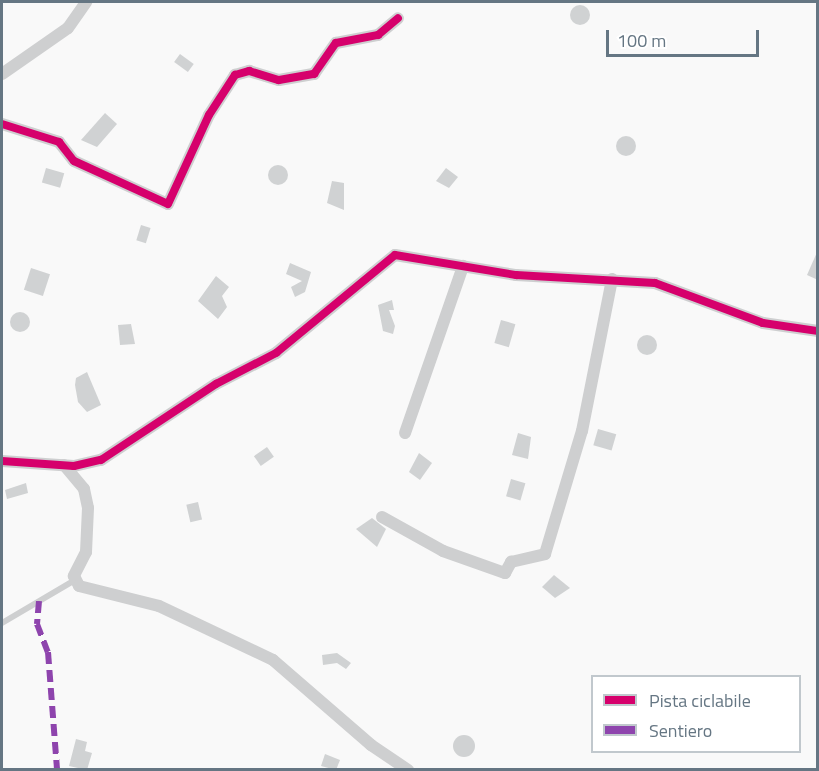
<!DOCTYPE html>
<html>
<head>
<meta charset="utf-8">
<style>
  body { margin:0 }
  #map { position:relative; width:819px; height:771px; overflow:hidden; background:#f9f9f9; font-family:"Titillium Web",sans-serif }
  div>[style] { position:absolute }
  .building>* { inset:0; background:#d0d2d3; transform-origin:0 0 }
  .round { border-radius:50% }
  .lane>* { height:6px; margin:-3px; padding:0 3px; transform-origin:3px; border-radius:3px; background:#cecfd0 }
  .street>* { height:12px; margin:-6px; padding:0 6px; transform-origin:6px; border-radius:6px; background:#cecfd0 }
  .quiet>* { height:6px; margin-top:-3px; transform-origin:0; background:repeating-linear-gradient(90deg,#8e44ad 0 12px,transparent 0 18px) }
  .cycleway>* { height:8px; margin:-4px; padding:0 4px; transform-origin:4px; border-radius:4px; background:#d6006c }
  span { translate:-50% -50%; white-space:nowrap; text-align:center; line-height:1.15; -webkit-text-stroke:6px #fff; paint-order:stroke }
  .frame { position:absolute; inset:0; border:3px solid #657683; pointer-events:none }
  .legend { position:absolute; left:591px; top:675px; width:210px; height:78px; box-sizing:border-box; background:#fff; border:2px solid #c1c8cd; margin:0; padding:8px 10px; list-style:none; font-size:18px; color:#657683 }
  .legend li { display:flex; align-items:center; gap:12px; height:30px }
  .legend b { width:30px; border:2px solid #c1c8cd }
  .scale { position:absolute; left:606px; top:30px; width:153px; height:27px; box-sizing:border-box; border:3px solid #657683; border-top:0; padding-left:8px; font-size:18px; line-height:21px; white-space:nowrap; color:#657683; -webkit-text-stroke:4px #fff; paint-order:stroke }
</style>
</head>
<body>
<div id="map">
  <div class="building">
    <div class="round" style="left:570px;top:5px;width:20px;height:20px"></div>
    <div style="left:180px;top:54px;width:17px;height:10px;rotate:36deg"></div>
    <div style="clip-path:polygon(105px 113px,117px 124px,97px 147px,81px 140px)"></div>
    <div class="round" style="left:616px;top:136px;width:20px;height:20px"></div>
    <div class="round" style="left:268px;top:165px;width:20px;height:20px"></div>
    <div style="left:46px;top:168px;width:19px;height:15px;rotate:16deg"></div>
    <div style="clip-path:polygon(446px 168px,458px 177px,449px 188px,436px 181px)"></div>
    <div style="clip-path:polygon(332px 181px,344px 183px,344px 210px,327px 203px)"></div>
    <div style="left:141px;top:225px;width:10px;height:16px;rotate:17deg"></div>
    <div style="clip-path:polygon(818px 250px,818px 280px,807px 275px)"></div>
    <div style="clip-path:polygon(290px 263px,311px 272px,305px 292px,295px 297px,291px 287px,302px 281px,286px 274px)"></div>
    <div style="left:31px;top:268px;width:20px;height:23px;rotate:18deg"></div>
    <div style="clip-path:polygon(216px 276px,229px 287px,222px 296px,227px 307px,218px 319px,198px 301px)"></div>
    <div style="clip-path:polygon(392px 300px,394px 310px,389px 310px,395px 326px,393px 334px,383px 331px,378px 305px)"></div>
    <div class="round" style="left:10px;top:312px;width:20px;height:20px"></div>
    <div style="left:501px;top:320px;width:15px;height:24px;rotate:16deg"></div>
    <div style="clip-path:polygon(131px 324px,135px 344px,120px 345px,118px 325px)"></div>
    <div class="round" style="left:637px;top:335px;width:20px;height:20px"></div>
    <div style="clip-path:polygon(87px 372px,101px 405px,87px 412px,78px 402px,75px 385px,76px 378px)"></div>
    <div style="left:598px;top:429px;width:19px;height:17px;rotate:16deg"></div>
    <div style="clip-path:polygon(518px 433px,531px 437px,528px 459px,512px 455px)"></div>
    <div style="left:267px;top:447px;width:12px;height:16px;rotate:55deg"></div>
    <div style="clip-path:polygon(419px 453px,432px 463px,420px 480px,409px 472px)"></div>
    <div style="left:511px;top:479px;width:15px;height:18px;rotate:16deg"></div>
    <div style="clip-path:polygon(26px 483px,28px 493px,7px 499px,5px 490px)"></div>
    <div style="left:198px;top:502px;width:18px;height:12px;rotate:77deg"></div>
    <div style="clip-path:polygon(372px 518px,386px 529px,377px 547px,356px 529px)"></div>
    <div style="clip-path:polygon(554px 575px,570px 588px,555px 598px,542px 587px)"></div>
    <div style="clip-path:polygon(337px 653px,351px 663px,346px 669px,337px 663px,323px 665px,322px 655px)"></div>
    <div class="round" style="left:453px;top:735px;width:22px;height:22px"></div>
    <div style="clip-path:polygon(76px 739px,87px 742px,85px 751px,92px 753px,87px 770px,69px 766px)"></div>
    <div style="clip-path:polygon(325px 754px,340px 760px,336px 770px,321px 766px)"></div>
  </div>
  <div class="lane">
    <div style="left:2px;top:623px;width:85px;rotate:-30.5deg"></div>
  </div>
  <div class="street">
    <div style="left:2px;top:74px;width:80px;rotate:-34.9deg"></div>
    <div style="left:68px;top:28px;width:32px;rotate:-55deg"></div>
    <div style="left:2px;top:124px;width:60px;rotate:17.5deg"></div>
    <div style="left:59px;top:142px;width:24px;rotate:52deg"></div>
    <div style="left:74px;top:161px;width:103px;rotate:24.6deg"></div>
    <div style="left:168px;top:204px;width:98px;rotate:-65.3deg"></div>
    <div style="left:209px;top:115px;width:48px;rotate:-57deg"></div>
    <div style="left:235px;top:75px;width:15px;rotate:-16deg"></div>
    <div style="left:249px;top:71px;width:31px;rotate:17deg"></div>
    <div style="left:279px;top:80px;width:36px;rotate:-10deg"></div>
    <div style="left:314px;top:74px;width:38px;rotate:-55deg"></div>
    <div style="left:336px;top:43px;width:43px;rotate:-10.8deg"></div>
    <div style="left:378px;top:35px;width:26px;rotate:-40deg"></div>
    <div style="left:405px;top:433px;width:177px;rotate:-70.8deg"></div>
    <div style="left:2px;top:461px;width:72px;rotate:4deg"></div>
    <div style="left:74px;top:466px;width:28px;rotate:-13deg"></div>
    <div style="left:101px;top:460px;width:138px;rotate:-33.5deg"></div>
    <div style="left:216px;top:384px;width:68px;rotate:-27.3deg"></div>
    <div style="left:276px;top:353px;width:154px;rotate:-39.5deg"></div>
    <div style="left:395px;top:255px;width:123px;rotate:9.4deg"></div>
    <div style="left:516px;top:275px;width:139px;rotate:3.3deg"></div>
    <div style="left:655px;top:283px;width:115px;rotate:20.3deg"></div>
    <div style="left:763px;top:323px;width:56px;rotate:8.3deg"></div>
    <div style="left:64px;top:465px;width:31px;rotate:50deg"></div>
    <div style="left:84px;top:489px;width:19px;rotate:78deg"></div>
    <div style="left:88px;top:508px;width:44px;rotate:92.6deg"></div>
    <div style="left:86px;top:552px;width:27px;rotate:117deg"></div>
    <div style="left:74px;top:576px;width:11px;rotate:63deg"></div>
    <div style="left:79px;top:586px;width:82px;rotate:14deg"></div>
    <div style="left:159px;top:606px;width:126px;rotate:25.3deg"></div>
    <div style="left:273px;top:660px;width:130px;rotate:40.9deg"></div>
    <div style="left:371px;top:745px;width:45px;rotate:34deg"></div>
    <div style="left:382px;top:517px;width:70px;rotate:29.1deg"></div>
    <div style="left:443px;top:551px;width:66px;rotate:19.5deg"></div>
    <div style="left:505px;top:573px;width:13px;rotate:-61deg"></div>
    <div style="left:511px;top:562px;width:35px;rotate:-13deg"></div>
    <div style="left:545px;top:554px;width:128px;rotate:-73.3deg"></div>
    <div style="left:582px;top:431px;width:155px;rotate:-78.8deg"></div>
  </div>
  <div class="quiet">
    <div style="left:39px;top:601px;width:23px;rotate:95deg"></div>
    <div style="left:37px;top:624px;width:30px;rotate:69deg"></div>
    <div style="left:48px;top:652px;width:118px;rotate:85.6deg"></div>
  </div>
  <div class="cycleway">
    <div style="left:2px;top:124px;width:60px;rotate:17.5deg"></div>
    <div style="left:59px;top:142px;width:24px;rotate:52deg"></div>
    <div style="left:74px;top:161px;width:103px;rotate:24.6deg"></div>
    <div style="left:168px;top:204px;width:98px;rotate:-65.3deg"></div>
    <div style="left:209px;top:115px;width:48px;rotate:-57deg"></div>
    <div style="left:235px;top:75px;width:15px;rotate:-16deg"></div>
    <div style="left:249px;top:71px;width:31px;rotate:17deg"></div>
    <div style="left:279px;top:80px;width:36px;rotate:-10deg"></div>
    <div style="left:314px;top:74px;width:38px;rotate:-55deg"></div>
    <div style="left:336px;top:43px;width:43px;rotate:-10.8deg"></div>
    <div style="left:378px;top:35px;width:26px;rotate:-40deg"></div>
    <div style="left:2px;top:461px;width:72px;rotate:4deg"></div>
    <div style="left:74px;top:466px;width:28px;rotate:-13deg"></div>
    <div style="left:101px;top:460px;width:138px;rotate:-33.5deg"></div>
    <div style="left:216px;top:384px;width:68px;rotate:-27.3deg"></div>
    <div style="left:276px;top:353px;width:154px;rotate:-39.5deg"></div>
    <div style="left:395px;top:255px;width:123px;rotate:9.4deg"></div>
    <div style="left:516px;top:275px;width:139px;rotate:3.3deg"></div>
    <div style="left:655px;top:283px;width:115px;rotate:20.3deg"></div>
    <div style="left:763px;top:323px;width:56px;rotate:8.3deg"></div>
  </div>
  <div class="frame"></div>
  <ul class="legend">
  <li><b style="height:8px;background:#d6006c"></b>Pista ciclabile</li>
  <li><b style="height:8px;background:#8e44ad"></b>Sentiero</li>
  </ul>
  <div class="scale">100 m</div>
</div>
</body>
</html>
